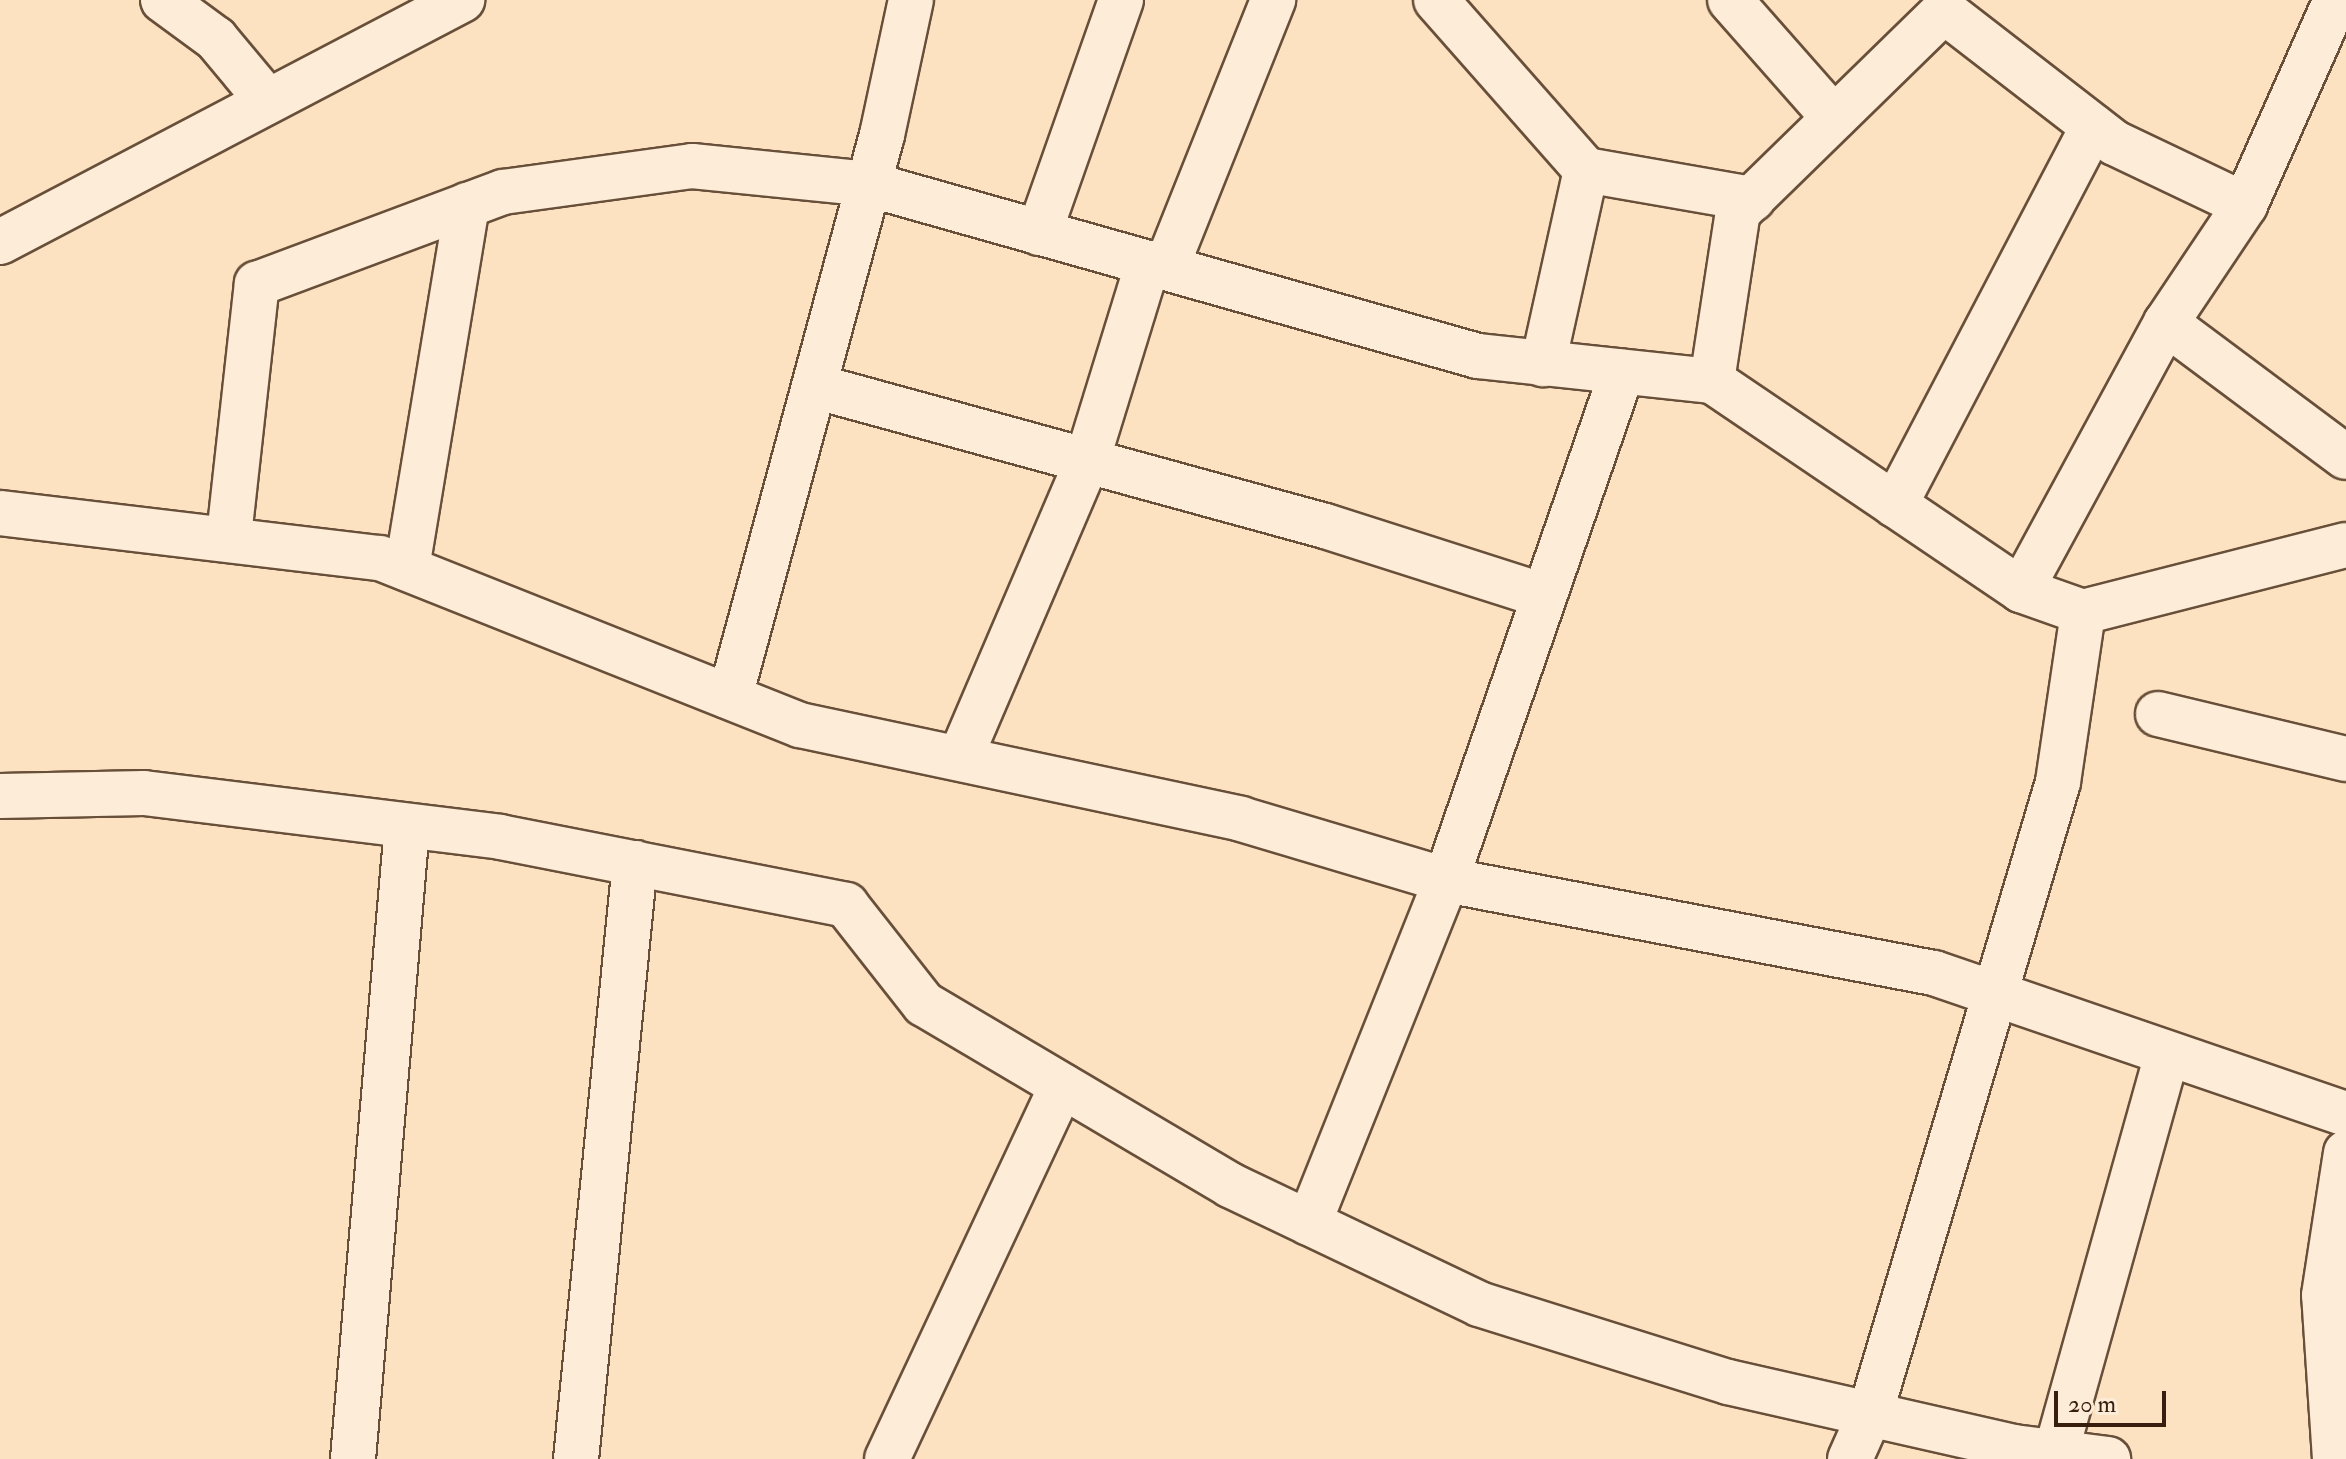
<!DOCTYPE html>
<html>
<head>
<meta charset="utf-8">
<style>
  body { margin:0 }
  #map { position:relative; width:2346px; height:1459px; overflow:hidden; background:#fce2c1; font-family:"IM FELL Double Pica",serif }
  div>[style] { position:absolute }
  .roads { filter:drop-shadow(2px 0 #684f3a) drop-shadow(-2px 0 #684f3a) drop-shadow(0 2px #684f3a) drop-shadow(0 -2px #684f3a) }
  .minor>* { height:44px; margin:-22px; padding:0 22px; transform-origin:22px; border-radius:22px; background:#fdecd7 }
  span { translate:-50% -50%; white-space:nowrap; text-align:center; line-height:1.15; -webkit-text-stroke:6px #fdecd7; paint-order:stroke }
  .scale { position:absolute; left:2054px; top:1391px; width:112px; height:36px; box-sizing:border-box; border:4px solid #371e0d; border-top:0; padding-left:10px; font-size:24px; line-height:28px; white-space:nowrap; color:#371e0d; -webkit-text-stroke:6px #fdecd7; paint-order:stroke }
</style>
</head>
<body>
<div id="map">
  <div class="roads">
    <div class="minor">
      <div style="left:163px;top:0;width:66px;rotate:36.3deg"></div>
      <div style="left:216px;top:39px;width:78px;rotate:50.2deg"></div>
      <div style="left:1436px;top:0;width:227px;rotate:48.6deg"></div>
      <div style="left:1586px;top:170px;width:199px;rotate:102.5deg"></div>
      <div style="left:1730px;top:0;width:157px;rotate:48.6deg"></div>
      <div style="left:1586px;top:170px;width:169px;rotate:9.9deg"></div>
      <div style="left:1039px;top:233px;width:247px;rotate:-70.6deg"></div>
      <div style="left:0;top:242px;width:522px;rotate:-27.65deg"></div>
      <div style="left:1166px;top:268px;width:289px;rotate:-68.2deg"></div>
      <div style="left:2166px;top:323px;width:224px;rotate:36.7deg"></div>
      <div style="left:814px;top:386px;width:530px;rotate:15.32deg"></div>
      <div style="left:1325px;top:526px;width:230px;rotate:17.7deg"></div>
      <div style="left:1895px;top:505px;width:427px;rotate:-62.4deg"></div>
      <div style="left:0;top:513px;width:383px;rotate:6.8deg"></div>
      <div style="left:380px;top:558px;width:452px;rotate:21.7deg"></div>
      <div style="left:800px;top:725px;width:451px;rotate:12deg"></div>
      <div style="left:1241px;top:819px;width:214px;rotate:16.6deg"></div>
      <div style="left:1446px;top:880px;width:497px;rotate:10.8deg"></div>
      <div style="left:1934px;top:973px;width:435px;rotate:18.9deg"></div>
      <div style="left:229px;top:536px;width:254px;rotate:-83.7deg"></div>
      <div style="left:257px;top:284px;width:263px;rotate:-20.5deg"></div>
      <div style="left:503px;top:192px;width:191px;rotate:-7.8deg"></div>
      <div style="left:692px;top:166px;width:177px;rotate:5.8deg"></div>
      <div style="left:868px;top:184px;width:634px;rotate:15.75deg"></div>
      <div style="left:1478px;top:356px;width:235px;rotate:6.1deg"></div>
      <div style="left:407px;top:568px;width:368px;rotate:-80.6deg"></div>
      <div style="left:2021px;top:590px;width:373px;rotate:-145.9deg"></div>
      <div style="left:1712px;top:381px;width:171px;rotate:-81.3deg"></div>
      <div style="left:1738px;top:212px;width:288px;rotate:-44.3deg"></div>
      <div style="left:1944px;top:11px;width:216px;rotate:37.7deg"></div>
      <div style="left:2115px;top:143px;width:144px;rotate:25.5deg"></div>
      <div style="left:2083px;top:612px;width:66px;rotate:-160.5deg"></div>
      <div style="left:2021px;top:590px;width:304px;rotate:-61.5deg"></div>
      <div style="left:2166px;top:323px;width:142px;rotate:-56.2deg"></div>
      <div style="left:2245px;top:205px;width:224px;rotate:-66.1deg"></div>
      <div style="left:730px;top:697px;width:582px;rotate:-74.87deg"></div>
      <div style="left:882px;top:135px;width:138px;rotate:-77.9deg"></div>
      <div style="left:2158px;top:714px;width:193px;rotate:13.5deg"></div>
      <div style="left:960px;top:758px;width:323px;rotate:-66.8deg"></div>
      <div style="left:1087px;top:461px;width:207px;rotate:-72.9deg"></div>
      <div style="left:0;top:796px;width:144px;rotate:-1.2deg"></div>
      <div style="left:144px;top:793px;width:359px;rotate:7deg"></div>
      <div style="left:500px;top:837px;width:353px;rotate:11.1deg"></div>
      <div style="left:846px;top:905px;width:126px;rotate:51.8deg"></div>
      <div style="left:924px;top:1004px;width:356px;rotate:30.6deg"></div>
      <div style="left:1230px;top:1185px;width:276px;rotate:25.5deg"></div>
      <div style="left:1479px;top:1304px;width:261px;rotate:17.4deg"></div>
      <div style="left:1728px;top:1382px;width:293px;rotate:12.8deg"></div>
      <div style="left:2014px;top:1447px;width:95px;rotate:7.3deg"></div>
      <div style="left:1309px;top:1223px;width:369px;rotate:-68.2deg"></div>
      <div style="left:1446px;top:880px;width:538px;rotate:-70.89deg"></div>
      <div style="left:2056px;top:1452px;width:412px;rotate:-74.4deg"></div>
      <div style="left:353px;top:1459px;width:635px;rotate:-85.12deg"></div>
      <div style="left:576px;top:1459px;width:599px;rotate:-84.35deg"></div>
      <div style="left:887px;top:1459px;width:412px;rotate:-64.9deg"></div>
      <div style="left:1850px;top:1459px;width:49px;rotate:-66deg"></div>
      <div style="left:1870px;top:1414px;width:659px;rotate:-73.43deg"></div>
      <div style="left:2058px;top:782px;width:172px;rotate:-81.6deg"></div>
      <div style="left:2083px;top:612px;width:271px;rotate:-14.3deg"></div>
      <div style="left:2335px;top:1459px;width:164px;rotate:-93.8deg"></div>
      <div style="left:2324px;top:1295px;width:144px;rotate:-81.2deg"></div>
    </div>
  </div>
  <div class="scale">20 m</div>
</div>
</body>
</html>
